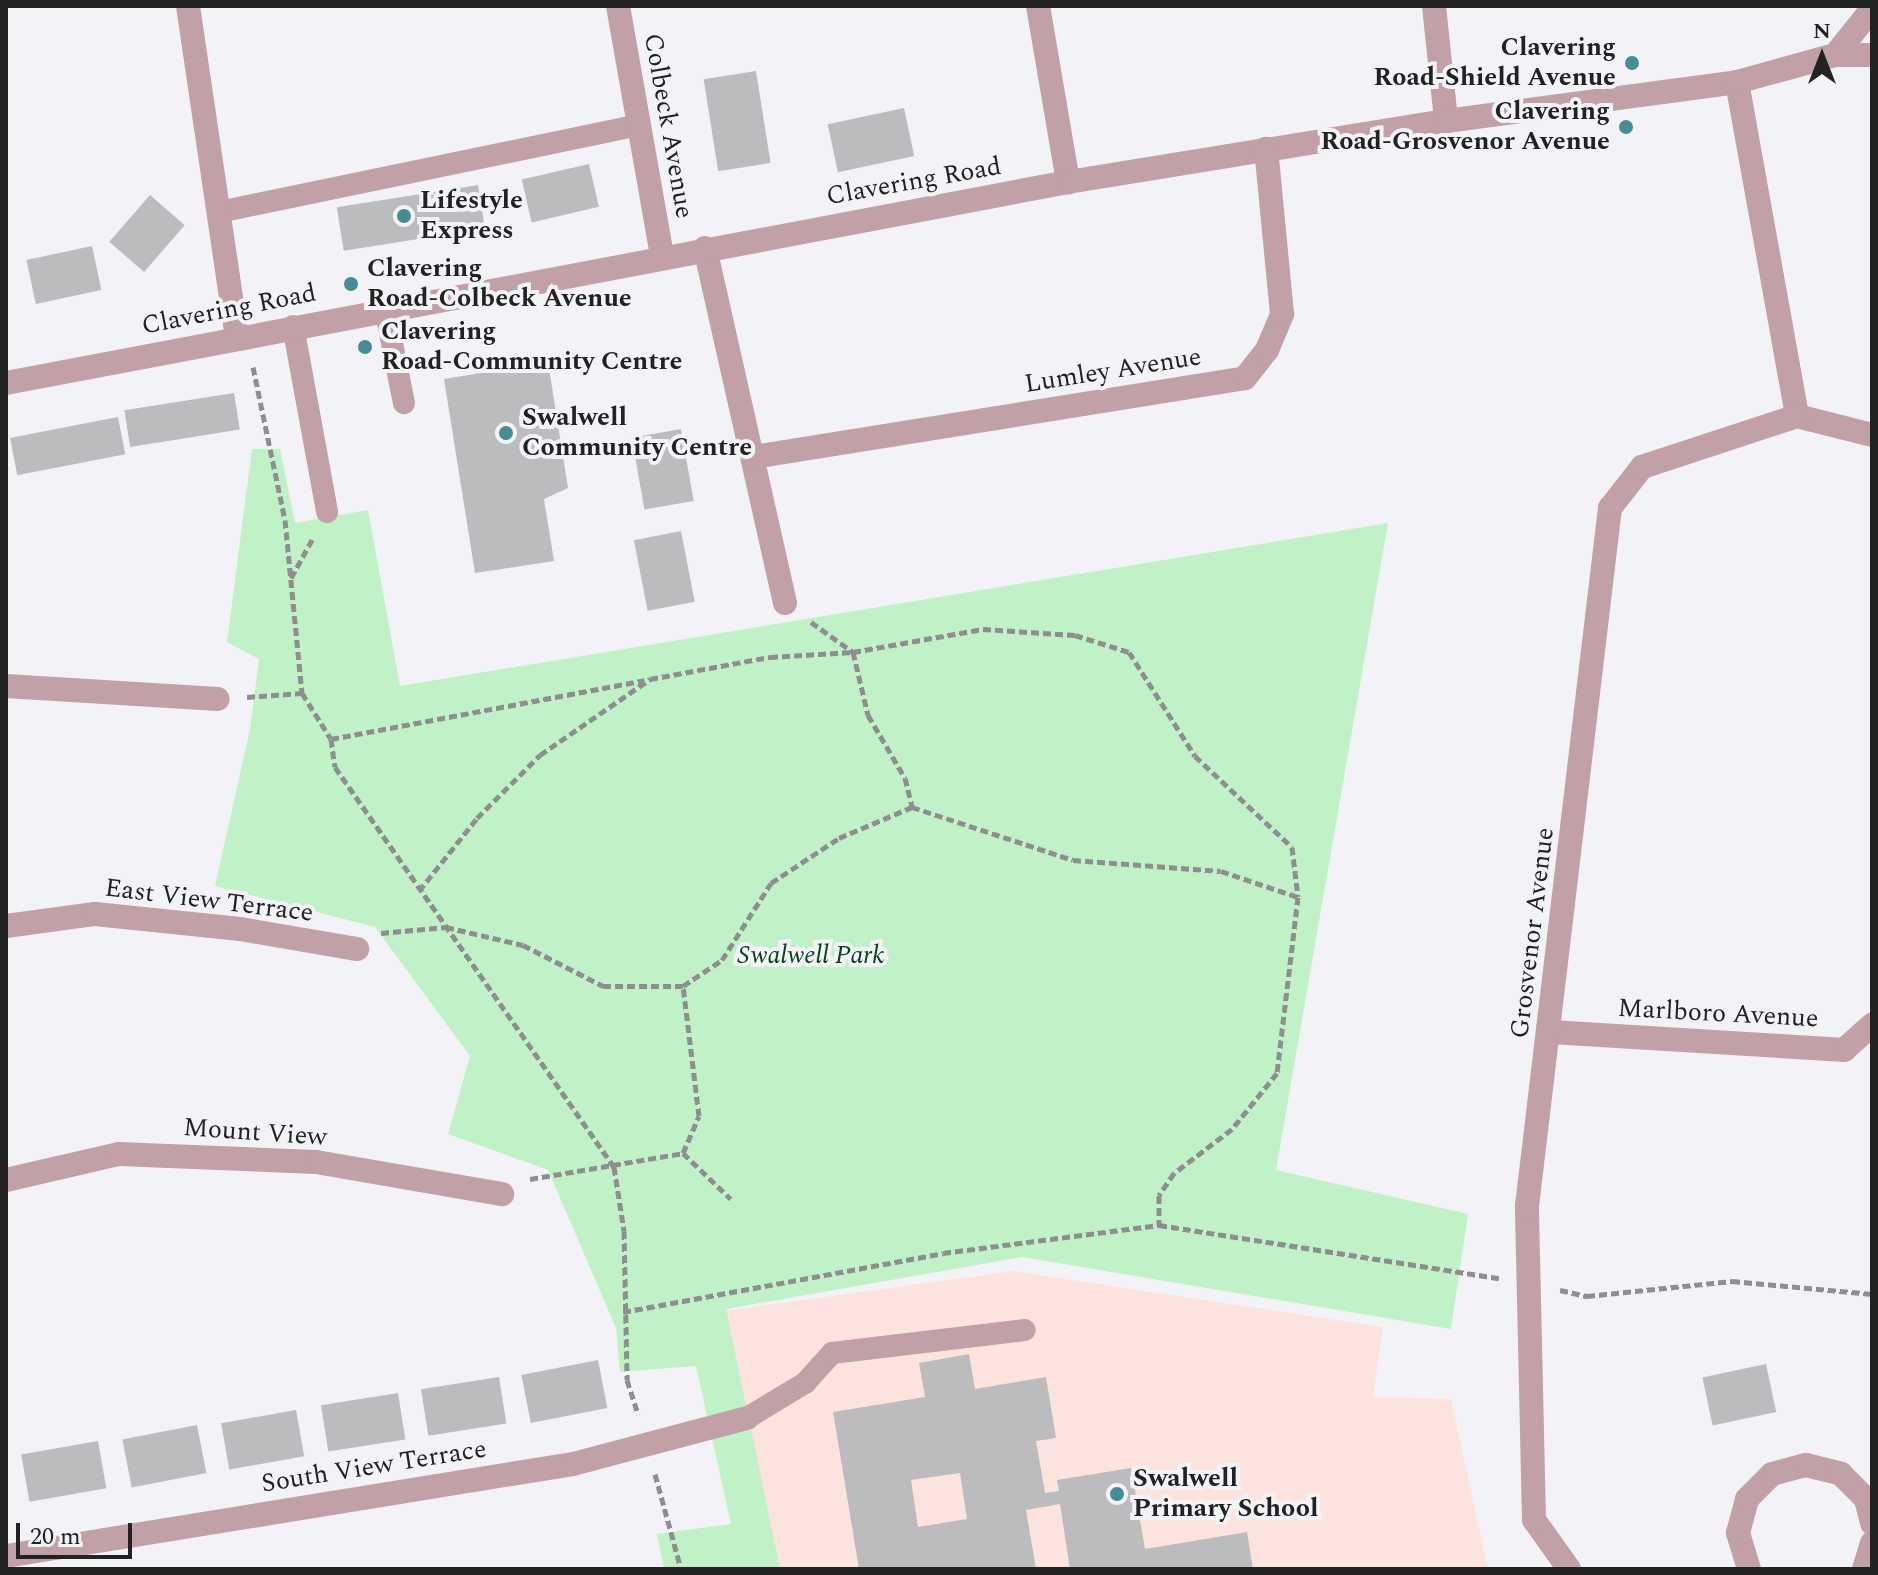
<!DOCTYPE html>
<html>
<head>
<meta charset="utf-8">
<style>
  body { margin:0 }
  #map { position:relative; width:1878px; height:1575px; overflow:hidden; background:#f3f3f7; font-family:Spectral,serif }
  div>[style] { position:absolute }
  .education>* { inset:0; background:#fde3de }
  .green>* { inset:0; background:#c1f1c7 }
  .building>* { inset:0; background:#bcbcbf; transform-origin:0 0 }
  .path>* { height:5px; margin-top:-2.5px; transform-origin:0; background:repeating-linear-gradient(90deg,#8e8e91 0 8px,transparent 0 12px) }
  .service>* { height:22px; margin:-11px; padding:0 11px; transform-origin:11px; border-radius:11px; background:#c2a0a8 }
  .minor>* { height:24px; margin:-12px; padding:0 12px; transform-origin:12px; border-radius:12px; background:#c2a0a8 }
  .dots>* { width:22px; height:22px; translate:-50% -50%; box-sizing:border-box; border:4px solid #f3f3f7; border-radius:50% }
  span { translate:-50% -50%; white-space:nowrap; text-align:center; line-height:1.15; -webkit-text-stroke:8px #f3f3f7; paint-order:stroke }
  .poi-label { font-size:26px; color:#222223; font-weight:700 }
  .right { translate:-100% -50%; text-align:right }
  .left { translate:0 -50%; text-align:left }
  .street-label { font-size:26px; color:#222223 }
  .park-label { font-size:26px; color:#014518; font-style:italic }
  .frame { position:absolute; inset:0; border:8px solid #222223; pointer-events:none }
  .north { position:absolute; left:1782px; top:16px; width:80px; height:80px; -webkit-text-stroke:6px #f3f3f7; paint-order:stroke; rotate:0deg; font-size:22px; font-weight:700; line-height:32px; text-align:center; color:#222223 }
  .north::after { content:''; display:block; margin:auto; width:28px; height:36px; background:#222223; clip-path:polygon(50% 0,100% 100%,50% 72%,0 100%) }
  .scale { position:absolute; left:16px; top:1523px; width:116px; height:36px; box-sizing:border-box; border:4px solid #222223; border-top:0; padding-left:10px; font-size:24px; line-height:28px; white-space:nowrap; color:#222223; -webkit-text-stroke:6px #f3f3f7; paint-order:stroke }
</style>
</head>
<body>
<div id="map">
  <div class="education">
    <div style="clip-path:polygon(1013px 1271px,1383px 1327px,1373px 1397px,1451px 1399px,1488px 1569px,779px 1569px,724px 1311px)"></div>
  </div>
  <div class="green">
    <div style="clip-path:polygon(252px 449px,280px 449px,295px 523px,368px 510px,400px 686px,1388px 523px,1276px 1170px,1468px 1214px,1451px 1329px,1022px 1257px,726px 1309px,780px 1569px,664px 1569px,657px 1534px,731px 1524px,696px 1366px,620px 1372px,616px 1328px,548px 1170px,448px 1134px,470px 1056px,375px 927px,215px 886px,250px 729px,259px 659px,227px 642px)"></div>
  </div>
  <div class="building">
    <div style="left:756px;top:71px;width:93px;height:53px;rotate:81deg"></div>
    <div style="left:904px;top:108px;width:49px;height:78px;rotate:78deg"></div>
    <div style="left:589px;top:164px;width:44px;height:69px;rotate:77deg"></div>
    <div style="left:478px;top:185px;width:44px;height:143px;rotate:81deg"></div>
    <div style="left:150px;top:195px;width:46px;height:62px;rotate:41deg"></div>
    <div style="left:92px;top:246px;width:45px;height:67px;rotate:78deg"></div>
    <div style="clip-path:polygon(548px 362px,568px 488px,544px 499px,554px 561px,475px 573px,444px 379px)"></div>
    <div style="left:234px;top:393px;width:37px;height:111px;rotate:81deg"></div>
    <div style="left:118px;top:417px;width:38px;height:110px;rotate:79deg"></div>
    <div style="left:681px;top:429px;width:73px;height:50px;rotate:80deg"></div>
    <div style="left:681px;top:531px;width:72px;height:48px;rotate:79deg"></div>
    <div style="clip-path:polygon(evenodd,969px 1354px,975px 1389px,1046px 1377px,1056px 1438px,1036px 1441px,1045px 1493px,1059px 1491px,1057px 1480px,1131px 1468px,1145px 1549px,1247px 1532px,1253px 1569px,1070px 1569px,1060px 1504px,1026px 1510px,1036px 1569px,859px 1569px,833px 1412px,925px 1397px,919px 1363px,969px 1354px,960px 1473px,967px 1519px,918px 1527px,911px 1480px,960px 1473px)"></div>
    <div style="left:598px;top:1360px;width:49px;height:78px;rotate:79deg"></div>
    <div style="left:1766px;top:1364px;width:49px;height:65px;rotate:78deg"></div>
    <div style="left:499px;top:1377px;width:47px;height:79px;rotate:81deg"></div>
    <div style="left:398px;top:1393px;width:47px;height:78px;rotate:81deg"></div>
    <div style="left:296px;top:1410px;width:47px;height:76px;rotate:80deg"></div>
    <div style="left:197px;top:1425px;width:49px;height:76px;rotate:79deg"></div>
    <div style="left:98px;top:1441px;width:48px;height:78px;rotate:80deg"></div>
  </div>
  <div class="path">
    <div style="left:253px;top:367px;width:156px;rotate:78.2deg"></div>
    <div style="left:285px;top:520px;width:174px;rotate:84.4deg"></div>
    <div style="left:302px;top:693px;width:54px;rotate:57.8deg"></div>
    <div style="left:331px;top:739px;width:28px;rotate:82deg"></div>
    <div style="left:335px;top:767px;width:488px;rotate:55.1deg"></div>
    <div style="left:614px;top:1167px;width:65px;rotate:81.1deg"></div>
    <div style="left:624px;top:1231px;width:149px;rotate:88.8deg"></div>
    <div style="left:627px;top:1380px;width:36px;rotate:72deg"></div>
    <div style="left:291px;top:578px;width:46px;rotate:-61.2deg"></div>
    <div style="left:811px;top:622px;width:52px;rotate:35.5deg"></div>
    <div style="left:853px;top:652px;width:132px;rotate:-10deg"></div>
    <div style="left:983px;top:629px;width:92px;rotate:3.7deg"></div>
    <div style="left:1075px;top:635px;width:57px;rotate:17.5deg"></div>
    <div style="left:1129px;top:652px;width:123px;rotate:57.6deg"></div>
    <div style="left:1195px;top:756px;width:133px;rotate:43.2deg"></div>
    <div style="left:1292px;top:847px;width:50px;rotate:83.2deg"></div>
    <div style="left:247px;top:697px;width:55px;rotate:-4.2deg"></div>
    <div style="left:331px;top:739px;width:319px;rotate:-10.6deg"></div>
    <div style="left:419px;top:891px;width:93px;rotate:-51.5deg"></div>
    <div style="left:477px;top:818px;width:89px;rotate:-45deg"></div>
    <div style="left:540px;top:755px;width:134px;rotate:-34.6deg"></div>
    <div style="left:650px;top:679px;width:122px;rotate:-10.4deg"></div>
    <div style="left:770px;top:657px;width:83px;rotate:-3.4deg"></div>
    <div style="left:853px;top:652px;width:65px;rotate:76.6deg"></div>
    <div style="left:868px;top:715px;width:73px;rotate:59.6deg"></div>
    <div style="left:905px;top:778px;width:30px;rotate:76deg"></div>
    <div style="left:381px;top:933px;width:65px;rotate:-5.3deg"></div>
    <div style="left:446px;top:927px;width:79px;rotate:13.2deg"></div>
    <div style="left:523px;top:945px;width:90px;rotate:27.1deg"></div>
    <div style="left:603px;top:986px;width:80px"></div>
    <div style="left:683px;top:986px;width:47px;rotate:-33.7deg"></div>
    <div style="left:722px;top:960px;width:91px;rotate:-57.5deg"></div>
    <div style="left:771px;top:883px;width:82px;rotate:-33.5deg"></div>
    <div style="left:839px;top:838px;width:79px;rotate:-23deg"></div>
    <div style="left:912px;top:807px;width:169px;rotate:18.2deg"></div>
    <div style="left:1073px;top:860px;width:148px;rotate:4.3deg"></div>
    <div style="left:1221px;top:871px;width:81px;rotate:18.7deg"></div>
    <div style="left:1298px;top:897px;width:177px;rotate:96.8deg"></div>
    <div style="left:1277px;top:1073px;width:72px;rotate:128.8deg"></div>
    <div style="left:1232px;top:1129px;width:73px;rotate:142.8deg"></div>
    <div style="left:1174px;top:1173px;width:27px;rotate:124deg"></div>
    <div style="left:1159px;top:1195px;width:30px;rotate:90deg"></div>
    <div style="left:683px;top:1153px;width:66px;rotate:43.8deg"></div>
    <div style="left:530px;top:1179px;width:155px;rotate:-9.6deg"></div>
    <div style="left:683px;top:1153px;width:40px;rotate:-66.6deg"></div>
    <div style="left:699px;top:1116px;width:131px;rotate:-97deg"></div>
    <div style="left:1560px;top:1290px;width:28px;rotate:13deg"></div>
    <div style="left:1587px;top:1296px;width:146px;rotate:-5.9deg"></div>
    <div style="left:1732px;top:1281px;width:141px;rotate:5.3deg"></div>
    <div style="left:623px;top:1312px;width:325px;rotate:-10.4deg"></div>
    <div style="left:943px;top:1253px;width:218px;rotate:-7.4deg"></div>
    <div style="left:1159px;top:1225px;width:344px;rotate:8.9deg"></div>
    <div style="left:655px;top:1474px;width:98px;rotate:74.7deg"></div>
  </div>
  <div class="service">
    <div style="left:219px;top:212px;width:429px;rotate:-11.7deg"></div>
    <div style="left:385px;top:308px;width:97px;rotate:78.7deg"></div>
    <div style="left:293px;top:326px;width:189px;rotate:79.6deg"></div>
    <div style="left:747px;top:1418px;width:68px;rotate:-31.1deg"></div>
    <div style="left:805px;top:1383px;width:40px;rotate:-48deg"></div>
    <div style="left:832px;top:1353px;width:194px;rotate:-6.8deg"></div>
  </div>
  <div class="minor">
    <div style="left:188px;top:6px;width:334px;rotate:81.6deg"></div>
    <div style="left:618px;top:6px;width:254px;rotate:80deg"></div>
    <div style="left:1038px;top:6px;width:179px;rotate:80.3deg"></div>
    <div style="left:1434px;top:6px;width:116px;rotate:84deg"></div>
    <div style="left:1835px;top:55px;width:59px;rotate:-51.2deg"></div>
    <div style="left:1737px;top:82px;width:339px;rotate:79.8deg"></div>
    <div style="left:705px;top:248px;width:364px;rotate:77.3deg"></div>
    <div style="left:6px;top:383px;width:1081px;rotate:-10.72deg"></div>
    <div style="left:1068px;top:182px;width:383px;rotate:-9.2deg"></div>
    <div style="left:1446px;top:121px;width:294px;rotate:-7.6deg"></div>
    <div style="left:1737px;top:82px;width:102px;rotate:-15.4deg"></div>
    <div style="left:1835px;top:55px;width:37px"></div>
    <div style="left:1797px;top:416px;width:77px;rotate:14.2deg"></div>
    <div style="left:753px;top:457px;width:498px;rotate:-9.1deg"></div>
    <div style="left:1245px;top:378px;width:36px;rotate:-52deg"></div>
    <div style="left:1267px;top:350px;width:39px;rotate:-67deg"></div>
    <div style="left:1282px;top:314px;width:166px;rotate:-95.5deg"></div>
    <div style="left:6px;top:686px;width:212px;rotate:3.5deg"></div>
    <div style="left:6px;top:926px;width:90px;rotate:-7.7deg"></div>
    <div style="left:95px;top:914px;width:146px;rotate:5.9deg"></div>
    <div style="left:240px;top:929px;width:119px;rotate:9.7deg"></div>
    <div style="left:1551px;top:1032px;width:294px;rotate:3.5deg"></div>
    <div style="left:1844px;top:1050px;width:38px;rotate:-42deg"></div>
    <div style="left:6px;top:1180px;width:116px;rotate:-13deg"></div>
    <div style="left:119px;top:1154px;width:197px;rotate:2.3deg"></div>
    <div style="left:316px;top:1162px;width:189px;rotate:9.8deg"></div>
    <div style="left:6px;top:1556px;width:574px;rotate:-9.22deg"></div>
    <div style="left:573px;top:1464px;width:180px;rotate:-14.8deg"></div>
    <div style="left:1569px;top:1569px;width:60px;rotate:-125.5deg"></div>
    <div style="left:1534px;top:1520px;width:314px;rotate:-91.3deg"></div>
    <div style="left:1527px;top:1206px;width:703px;rotate:-83.22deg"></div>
    <div style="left:1610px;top:508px;width:52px;rotate:-52deg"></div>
    <div style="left:1642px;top:467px;width:163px;rotate:-18.2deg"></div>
    <div style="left:1749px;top:1569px;width:38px;rotate:-107deg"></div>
    <div style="left:1738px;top:1533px;width:35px;rotate:-75deg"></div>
    <div style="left:1747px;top:1499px;width:35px;rotate:-45deg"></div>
    <div style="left:1772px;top:1474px;width:35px;rotate:-15deg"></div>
    <div style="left:1806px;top:1465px;width:36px;rotate:14deg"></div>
    <div style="left:1841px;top:1474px;width:35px;rotate:45deg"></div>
    <div style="left:1866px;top:1499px;width:25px;rotate:76deg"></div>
    <div style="left:1864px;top:1569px;width:27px;rotate:-73deg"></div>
  </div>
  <div class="dots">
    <div style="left:1632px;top:63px;background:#458c95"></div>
    <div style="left:1626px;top:127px;background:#458c95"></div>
    <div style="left:404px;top:216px;background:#458c95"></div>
    <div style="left:351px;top:284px;background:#458c95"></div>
    <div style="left:365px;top:347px;background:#458c95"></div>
    <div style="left:506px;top:433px;background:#458c95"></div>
    <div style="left:1117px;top:1494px;background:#458c95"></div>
  </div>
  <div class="poi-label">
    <span class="right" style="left:1616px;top:63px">Clavering<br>Road-Shield Avenue</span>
    <span class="right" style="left:1610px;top:127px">Clavering<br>Road-Grosvenor Avenue</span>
    <span class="left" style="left:420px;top:216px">Lifestyle<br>Express</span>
    <span class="left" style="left:367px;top:284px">Clavering<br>Road-Colbeck Avenue</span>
    <span class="left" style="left:381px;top:347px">Clavering<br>Road-Community Centre</span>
    <span class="left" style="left:522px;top:433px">Swalwell<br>Community Centre</span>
    <span class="left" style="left:1133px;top:1494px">Swalwell<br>Primary School</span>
  </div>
  <div class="street-label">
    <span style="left:668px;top:126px;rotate:80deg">Colbeck Avenue</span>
    <span style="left:914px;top:182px;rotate:-10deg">Clavering Road</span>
    <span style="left:229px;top:310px;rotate:-11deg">Clavering Road</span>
    <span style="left:1113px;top:371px;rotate:-9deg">Lumley Avenue</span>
    <span style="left:209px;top:901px;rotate:7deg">East View Terrace</span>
    <span style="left:1533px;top:933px;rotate:-83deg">Grosvenor Avenue</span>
    <span style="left:1718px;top:1014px;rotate:3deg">Marlboro Avenue</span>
    <span style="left:255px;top:1133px;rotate:4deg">Mount View</span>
    <span style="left:374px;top:1467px;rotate:-9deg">South View Terrace</span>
  </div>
  <div class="park-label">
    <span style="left:811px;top:956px">Swalwell Park</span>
  </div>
  <div class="frame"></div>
  <div class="north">N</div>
  <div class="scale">20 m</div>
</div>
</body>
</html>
